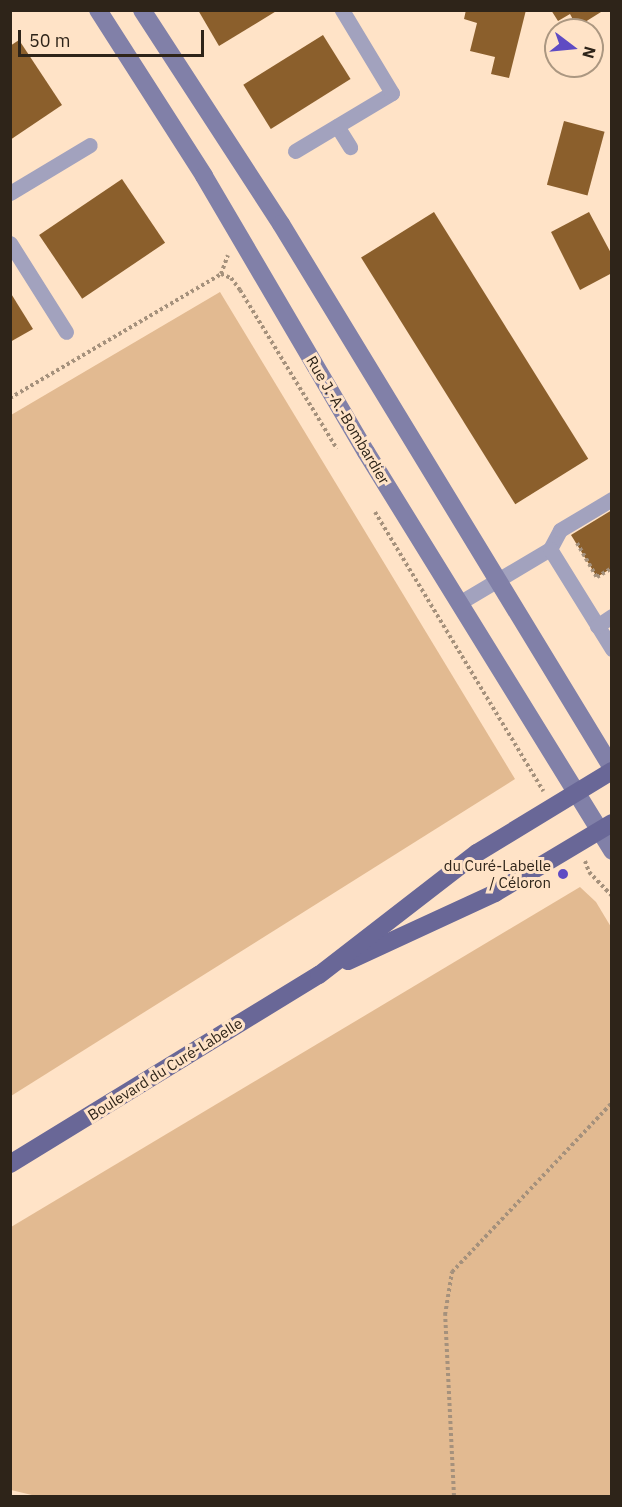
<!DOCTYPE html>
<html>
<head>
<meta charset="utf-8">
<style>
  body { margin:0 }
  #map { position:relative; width:622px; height:1507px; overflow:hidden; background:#ffe3c7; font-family:"IBM Plex Sans",sans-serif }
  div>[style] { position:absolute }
  .green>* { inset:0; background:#e2ba91 }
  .building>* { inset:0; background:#8b5f2c; transform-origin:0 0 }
  .path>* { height:4px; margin-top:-2px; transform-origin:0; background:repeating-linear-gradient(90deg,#a5917c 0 3px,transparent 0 6px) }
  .lane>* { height:15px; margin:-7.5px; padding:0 7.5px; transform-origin:7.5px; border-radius:7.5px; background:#a2a2be }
  .secondary>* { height:18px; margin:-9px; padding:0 9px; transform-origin:9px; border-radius:9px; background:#8180a8 }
  .primary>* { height:18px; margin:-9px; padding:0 9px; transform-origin:9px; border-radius:9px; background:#696797 }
  .dots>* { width:16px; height:16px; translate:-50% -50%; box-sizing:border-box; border:3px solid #ffe3c7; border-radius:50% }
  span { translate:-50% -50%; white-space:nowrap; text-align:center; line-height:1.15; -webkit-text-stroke:6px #ffe3c7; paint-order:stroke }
  .street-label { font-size:15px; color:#2e2419 }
  .poi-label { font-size:15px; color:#2e2419 }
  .right { translate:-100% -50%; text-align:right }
  .frame { position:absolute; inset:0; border:12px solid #2e2419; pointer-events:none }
  .north { position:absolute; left:544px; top:18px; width:60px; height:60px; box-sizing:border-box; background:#ffe3c7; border:2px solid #ab9781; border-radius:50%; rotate:106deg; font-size:16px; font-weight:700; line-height:24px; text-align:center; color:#2e2419 }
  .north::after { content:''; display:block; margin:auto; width:21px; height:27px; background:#5f4bc3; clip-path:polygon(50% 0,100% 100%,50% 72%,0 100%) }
  .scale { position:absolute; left:18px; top:30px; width:186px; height:27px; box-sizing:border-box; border:3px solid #2e2419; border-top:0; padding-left:8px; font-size:18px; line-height:21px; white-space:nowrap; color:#2e2419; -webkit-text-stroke:4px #ffe3c7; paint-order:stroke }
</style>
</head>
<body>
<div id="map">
  <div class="green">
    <div style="clip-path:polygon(220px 292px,515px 779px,11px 1096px,11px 415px)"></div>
    <div style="clip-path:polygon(580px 887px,596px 902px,611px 927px,611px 1496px,36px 1496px,11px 1490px,11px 1227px)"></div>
  </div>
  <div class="building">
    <div style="clip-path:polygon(198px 10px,278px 10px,219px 46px)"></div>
    <div style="clip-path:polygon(466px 10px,526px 10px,509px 78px,491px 74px,495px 57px,470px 51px,477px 23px,464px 19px)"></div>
    <div style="clip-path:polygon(551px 10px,600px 10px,601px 12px,577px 27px,570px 14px,558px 21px)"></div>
    <div style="left:323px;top:35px;width:52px;height:94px;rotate:58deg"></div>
    <div style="clip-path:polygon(19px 40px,62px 105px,10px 140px,10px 46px)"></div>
    <div style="left:564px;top:121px;width:42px;height:66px;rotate:15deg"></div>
    <div style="left:122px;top:179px;width:77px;height:100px;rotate:56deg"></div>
    <div style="left:434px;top:212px;width:291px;height:86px;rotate:58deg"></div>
    <div style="clip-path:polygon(589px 212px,612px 255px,612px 273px,580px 290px,551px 232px)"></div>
    <div style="clip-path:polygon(10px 292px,33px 329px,10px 342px)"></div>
    <div style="clip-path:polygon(612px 510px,612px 568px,597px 577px,571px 535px)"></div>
  </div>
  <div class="path">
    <div style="left:221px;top:274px;width:11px;rotate:22deg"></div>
    <div style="left:231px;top:278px;width:15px;rotate:53deg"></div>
    <div style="left:240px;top:290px;width:186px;rotate:58.6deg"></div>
    <div style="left:221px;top:274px;width:20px;rotate:-70deg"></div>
    <div style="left:10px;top:398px;width:245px;rotate:-30.4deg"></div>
    <div style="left:375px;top:512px;width:326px;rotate:58.9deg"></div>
    <div style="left:577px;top:543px;width:39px;rotate:60deg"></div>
    <div style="left:597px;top:577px;width:17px;rotate:-31deg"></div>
    <div style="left:585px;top:861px;width:12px;rotate:70deg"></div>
    <div style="left:589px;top:872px;width:33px;rotate:46deg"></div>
    <div style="left:454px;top:1496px;width:181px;rotate:-92.8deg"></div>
    <div style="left:445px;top:1315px;width:44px;rotate:-80.8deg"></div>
    <div style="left:452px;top:1272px;width:233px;rotate:-46.6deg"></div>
  </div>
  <div class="lane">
    <div style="left:337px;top:126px;width:25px;rotate:58deg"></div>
    <div style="left:295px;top:151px;width:113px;rotate:-30.9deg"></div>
    <div style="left:392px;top:93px;width:97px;rotate:-121.1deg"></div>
    <div style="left:10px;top:193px;width:93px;rotate:-31deg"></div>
    <div style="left:10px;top:243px;width:105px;rotate:57.8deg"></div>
    <div style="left:550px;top:549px;width:21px;rotate:-62deg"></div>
    <div style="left:560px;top:530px;width:61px;rotate:-30.8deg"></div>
    <div style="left:459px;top:603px;width:106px;rotate:-30.7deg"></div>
    <div style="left:550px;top:549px;width:118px;rotate:58.2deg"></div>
    <div style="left:597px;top:626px;width:18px;rotate:-34deg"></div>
  </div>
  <div class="secondary">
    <div style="left:98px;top:10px;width:197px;rotate:57.4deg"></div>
    <div style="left:204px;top:176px;width:320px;rotate:59.6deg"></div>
    <div style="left:366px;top:452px;width:469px;rotate:58.3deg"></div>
    <div style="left:142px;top:10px;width:255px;rotate:57deg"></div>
    <div style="left:281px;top:224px;width:637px;rotate:58.68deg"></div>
  </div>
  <div class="primary">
    <div style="left:348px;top:961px;width:162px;rotate:-24.8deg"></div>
    <div style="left:495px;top:893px;width:136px;rotate:-30.9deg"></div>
    <div style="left:10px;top:1164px;width:362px;rotate:-31.5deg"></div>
    <div style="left:319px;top:975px;width:200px;rotate:-37.7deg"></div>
    <div style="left:477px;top:853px;width:158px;rotate:-31.3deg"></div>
  </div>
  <div class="dots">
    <div style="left:563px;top:874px;background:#5f4bc3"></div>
  </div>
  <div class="street-label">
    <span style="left:348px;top:420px;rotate:59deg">Rue J.-A.-Bombardier</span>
    <span style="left:165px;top:1069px;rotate:-32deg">Boulevard du Curé-Labelle</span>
  </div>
  <div class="poi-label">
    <span class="right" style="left:551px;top:874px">du Curé-Labelle<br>/ Céloron</span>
  </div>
  <div class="frame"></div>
  <div class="north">N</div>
  <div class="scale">50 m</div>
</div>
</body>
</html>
